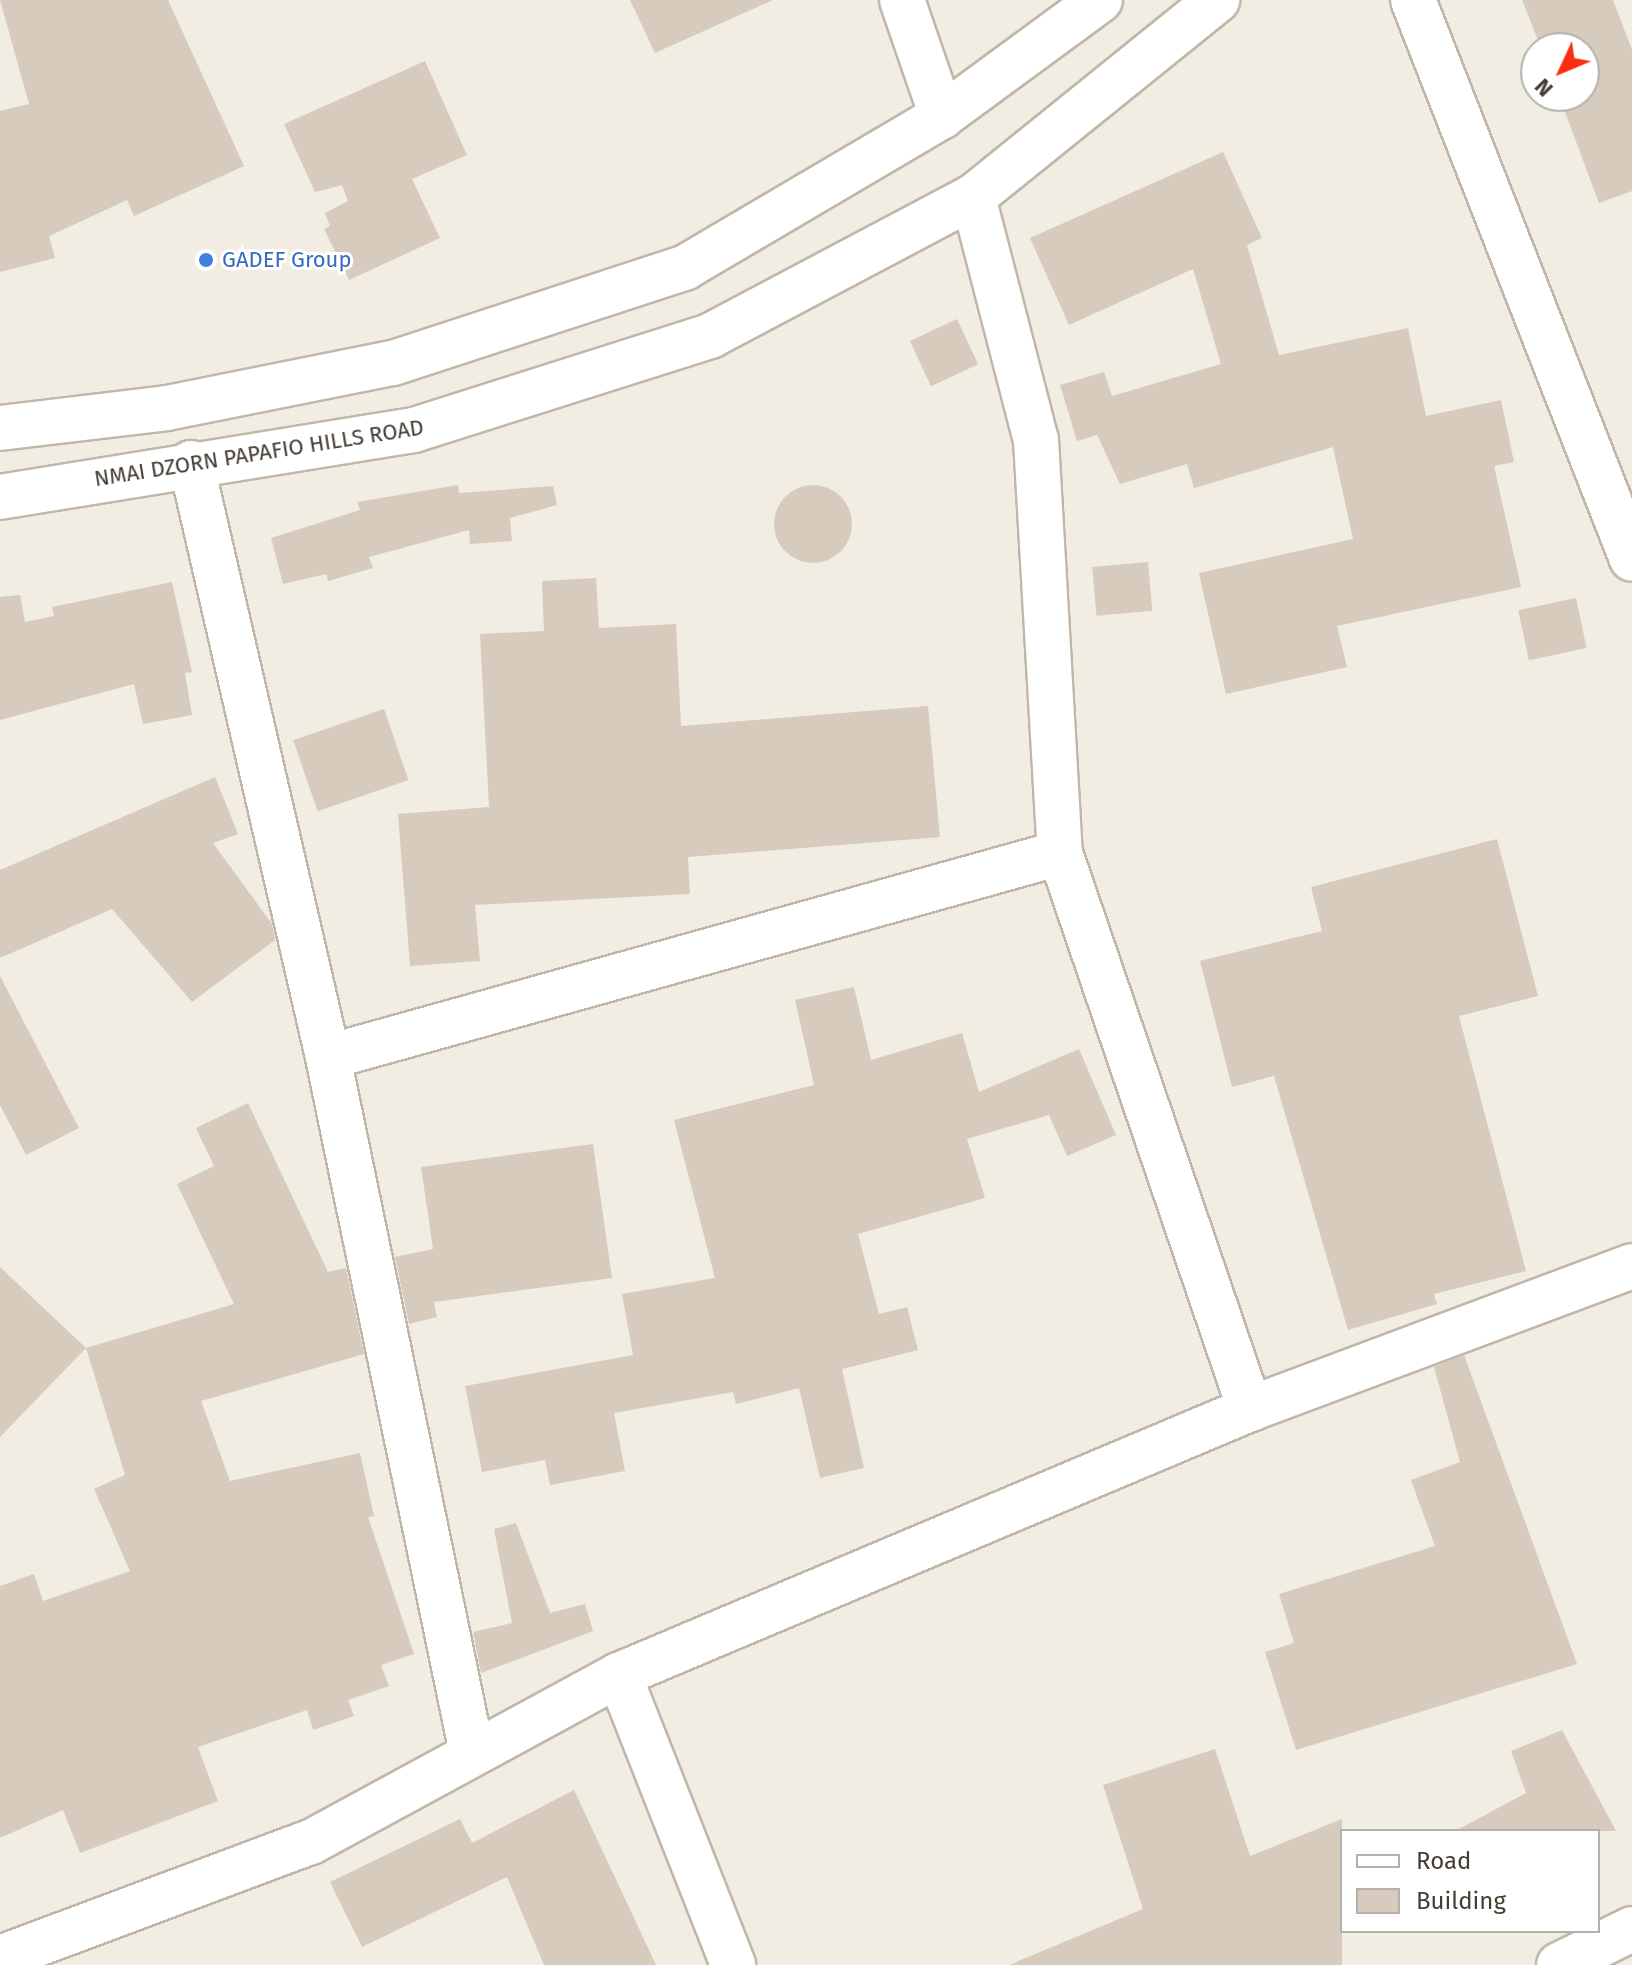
<!DOCTYPE html>
<html>
<head>
<meta charset="utf-8">
<style>
  body { margin:0 }
  #map { position:relative; width:1632px; height:1965px; overflow:hidden; background:#f2ede3; font-family:"Fira Sans",sans-serif }
  div>[style] { position:absolute }
  .building>* { inset:0; background:#d6cbbc; transform-origin:0 0 }
  .round { border-radius:50% }
  .roads { filter:drop-shadow(2px 0 #c0b7a9) drop-shadow(-2px 0 #c0b7a9) drop-shadow(0 2px #c0b7a9) drop-shadow(0 -2px #c0b7a9) }
  .minor>* { height:44px; margin:-22px; padding:0 22px; transform-origin:22px; border-radius:22px; background:#fff }
  .dots>* { width:22px; height:22px; translate:-50% -50%; box-sizing:border-box; border:4px solid #fff; border-radius:50% }
  span { translate:-50% -50%; white-space:nowrap; text-align:center; line-height:1.15; -webkit-text-stroke:6px #fff; paint-order:stroke }
  .shop-label { font-size:22px; color:#366cbe }
  .left { translate:0 -50%; text-align:left }
  .street-label { font-size:22px; color:#443d33 }
  .legend { position:absolute; left:1340px; top:1829px; width:260px; height:104px; box-sizing:border-box; background:#fff; border:2px solid #b4b1ad; margin:0; padding:10px 14px; list-style:none; font-size:24px; color:#443d33 }
  .legend li { display:flex; align-items:center; gap:16px; height:40px }
  .legend b { width:40px; border:2px solid #b4b1ad }
  .north { position:absolute; left:1520px; top:32px; width:80px; height:80px; box-sizing:border-box; background:#fff; border:2px solid #b4b1ad; border-radius:50%; rotate:226deg; font-size:22px; font-weight:700; line-height:32px; text-align:center; color:#443d33 }
  .north::after { content:''; display:block; margin:auto; width:28px; height:36px; background:#fc2e10; clip-path:polygon(50% 0,100% 100%,50% 72%,0 100%) }
</style>
</head>
<body>
<div id="map">
  <div class="building">
    <div style="clip-path:polygon(0 0,168px 0,244px 166px,134px 216px,127px 200px,49px 236px,55px 258px,0 272px,0 111px,29px 104px)"></div>
    <div style="clip-path:polygon(630px 0,773px 0,655px 53px)"></div>
    <div style="clip-path:polygon(1522px 0,1613px 0,1632px 50px,1632px 191px,1599px 203px,1559px 96px,1584px 96px,1584px 48px,1541px 48px)"></div>
    <div style="clip-path:polygon(425px 61px,467px 155px,412px 179px,440px 238px,349px 280px,324px 229px,330px 226px,325px 213px,348px 201px,342px 185px,315px 192px,284px 124px)"></div>
    <div style="clip-path:polygon(1223px 152px,1262px 238px,1247px 245px,1279px 355px,1408px 328px,1426px 416px,1501px 400px,1514px 462px,1494px 466px,1521px 587px,1337px 626px,1347px 667px,1226px 694px,1199px 573px,1353px 539px,1333px 447px,1194px 488px,1187px 464px,1120px 484px,1097px 435px,1077px 441px,1060px 385px,1104px 372px,1112px 396px,1221px 364px,1193px 269px,1069px 325px,1030px 238px)"></div>
    <div style="left:957px;top:319px;width:50px;height:52px;rotate:65deg"></div>
    <div style="clip-path:polygon(458px 485px,459px 493px,553px 486px,557px 505px,510px 518px,512px 541px,470px 544px,469px 530px,369px 557px,373px 568px,328px 581px,326px 574px,283px 584px,271px 538px,360px 510px,357px 502px)"></div>
    <div class="round" style="left:774px;top:485px;width:78px;height:78px"></div>
    <div style="left:1148px;top:562px;width:49px;height:56px;rotate:85deg"></div>
    <div style="clip-path:polygon(596px 578px,599px 628px,676px 624px,681px 726px,928px 706px,940px 837px,688px 857px,690px 894px,475px 905px,480px 961px,410px 966px,398px 814px,489px 807px,480px 634px,544px 631px,542px 581px)"></div>
    <div style="clip-path:polygon(172px 582px,192px 672px,185px 673px,192px 715px,143px 724px,134px 684px,0 720px,0 597px,20px 595px,25px 622px,54px 616px,52px 607px)"></div>
    <div style="left:1576px;top:598px;width:51px;height:59px;rotate:78deg"></div>
    <div style="left:384px;top:709px;width:75px;height:96px;rotate:71deg"></div>
    <div style="clip-path:polygon(215px 777px,238px 834px,213px 843px,272px 924px,275px 940px,192px 1002px,112px 909px,0 958px,0 870px)"></div>
    <div style="clip-path:polygon(1497px 839px,1538px 996px,1459px 1016px,1526px 1271px,1434px 1294px,1437px 1304px,1348px 1330px,1274px 1076px,1232px 1087px,1200px 961px,1322px 931px,1311px 887px)"></div>
    <div style="clip-path:polygon(0 976px,79px 1128px,26px 1155px,0 1105px)"></div>
    <div style="clip-path:polygon(854px 987px,871px 1060px,962px 1033px,979px 1092px,1079px 1049px,1116px 1135px,1067px 1156px,1049px 1115px,967px 1139px,985px 1198px,858px 1234px,879px 1314px,907px 1307px,918px 1350px,842px 1369px,864px 1468px,820px 1478px,799px 1388px,736px 1404px,733px 1392px,614px 1413px,625px 1471px,550px 1485px,545px 1460px,482px 1472px,465px 1386px,633px 1355px,622px 1294px,715px 1278px,674px 1120px,814px 1085px,795px 1000px)"></div>
    <div style="clip-path:polygon(248px 1103px,328px 1272px,346px 1268px,364px 1354px,201px 1401px,230px 1481px,360px 1453px,374px 1516px,368px 1517px,414px 1654px,381px 1665px,389px 1686px,348px 1700px,354px 1716px,313px 1730px,307px 1710px,198px 1747px,218px 1801px,80px 1853px,63px 1810px,0 1838px,0 1586px,34px 1574px,43px 1601px,130px 1571px,94px 1489px,125px 1475px,86px 1348px,234px 1304px,177px 1184px,214px 1166px,196px 1128px)"></div>
    <div style="clip-path:polygon(593px 1144px,612px 1278px,434px 1302px,437px 1317px,409px 1324px,395px 1257px,433px 1249px,421px 1167px)"></div>
    <div style="clip-path:polygon(0 1267px,86px 1348px,0 1437px)"></div>
    <div style="clip-path:polygon(1464px 1355px,1577px 1664px,1296px 1750px,1265px 1652px,1294px 1643px,1279px 1594px,1435px 1546px,1411px 1480px,1460px 1462px,1434px 1367px)"></div>
    <div style="clip-path:polygon(516px 1523px,550px 1613px,585px 1604px,593px 1631px,481px 1673px,473px 1632px,512px 1623px,494px 1529px)"></div>
    <div style="clip-path:polygon(1562px 1730px,1616px 1831px,1455px 1831px,1526px 1793px,1511px 1751px)"></div>
    <div style="clip-path:polygon(1215px 1749px,1250px 1856px,1342px 1819px,1342px 1965px,1009px 1965px,1143px 1909px,1103px 1785px)"></div>
    <div style="clip-path:polygon(574px 1790px,656px 1965px,544px 1965px,507px 1877px,362px 1947px,330px 1882px,460px 1819px,472px 1843px)"></div>
  </div>
  <div class="roads">
    <div class="minor">
      <div style="left:902px;top:0;width:123px;rotate:71deg"></div>
      <div style="left:1413px;top:0;width:600px;rotate:68.61deg"></div>
      <div style="left:973px;top:197px;width:251px;rotate:75.5deg"></div>
      <div style="left:1036px;top:440px;width:414px;rotate:86.7deg"></div>
      <div style="left:1060px;top:853px;width:588px;rotate:71.13deg"></div>
      <div style="left:0;top:428px;width:168px;rotate:-6.8deg"></div>
      <div style="left:167px;top:408px;width:230px;rotate:-11.3deg"></div>
      <div style="left:393px;top:363px;width:308px;rotate:-18.1deg"></div>
      <div style="left:686px;top:267px;width:297px;rotate:-30.5deg"></div>
      <div style="left:942px;top:116px;width:196px;rotate:-36.3deg"></div>
      <div style="left:191px;top:463px;width:610px;rotate:77.01deg"></div>
      <div style="left:328px;top:1057px;width:711px;rotate:78.31deg"></div>
      <div style="left:0;top:497px;width:419px;rotate:-9.2deg"></div>
      <div style="left:414px;top:430px;width:311px;rotate:-17.6deg"></div>
      <div style="left:710px;top:336px;width:297px;rotate:-27.9deg"></div>
      <div style="left:973px;top:197px;width:314px;rotate:-38.9deg"></div>
      <div style="left:328px;top:1057px;width:760px;rotate:-15.57deg"></div>
      <div style="left:619px;top:1675px;width:312px;rotate:68.5deg"></div>
      <div style="left:0;top:1958px;width:332px;rotate:-20.5deg"></div>
      <div style="left:311px;top:1842px;width:350px;rotate:-28.5deg"></div>
      <div style="left:619px;top:1675px;width:685px;rotate:-22.86deg"></div>
      <div style="left:1250px;top:1409px;width:408px;rotate:-20.5deg"></div>
      <div style="left:1559px;top:1965px;width:81px;rotate:-26.3deg"></div>
    </div>
  </div>
  <div class="dots">
    <div style="left:206px;top:260px;background:#3f7fe0"></div>
  </div>
  <div class="shop-label">
    <span class="left" style="left:222px;top:260px">GADEF Group</span>
  </div>
  <div class="street-label">
    <span style="left:259px;top:453px;rotate:-9deg">NMAI DZORN PAPAFIO HILLS ROAD</span>
  </div>
  <ul class="legend">
  <li><b style="height:10px;background:#fff"></b>Road</li>
  <li><b style="height:22px;background:#d6cbbc"></b>Building</li>
  </ul>
  <div class="north">N</div>
</div>
</body>
</html>
